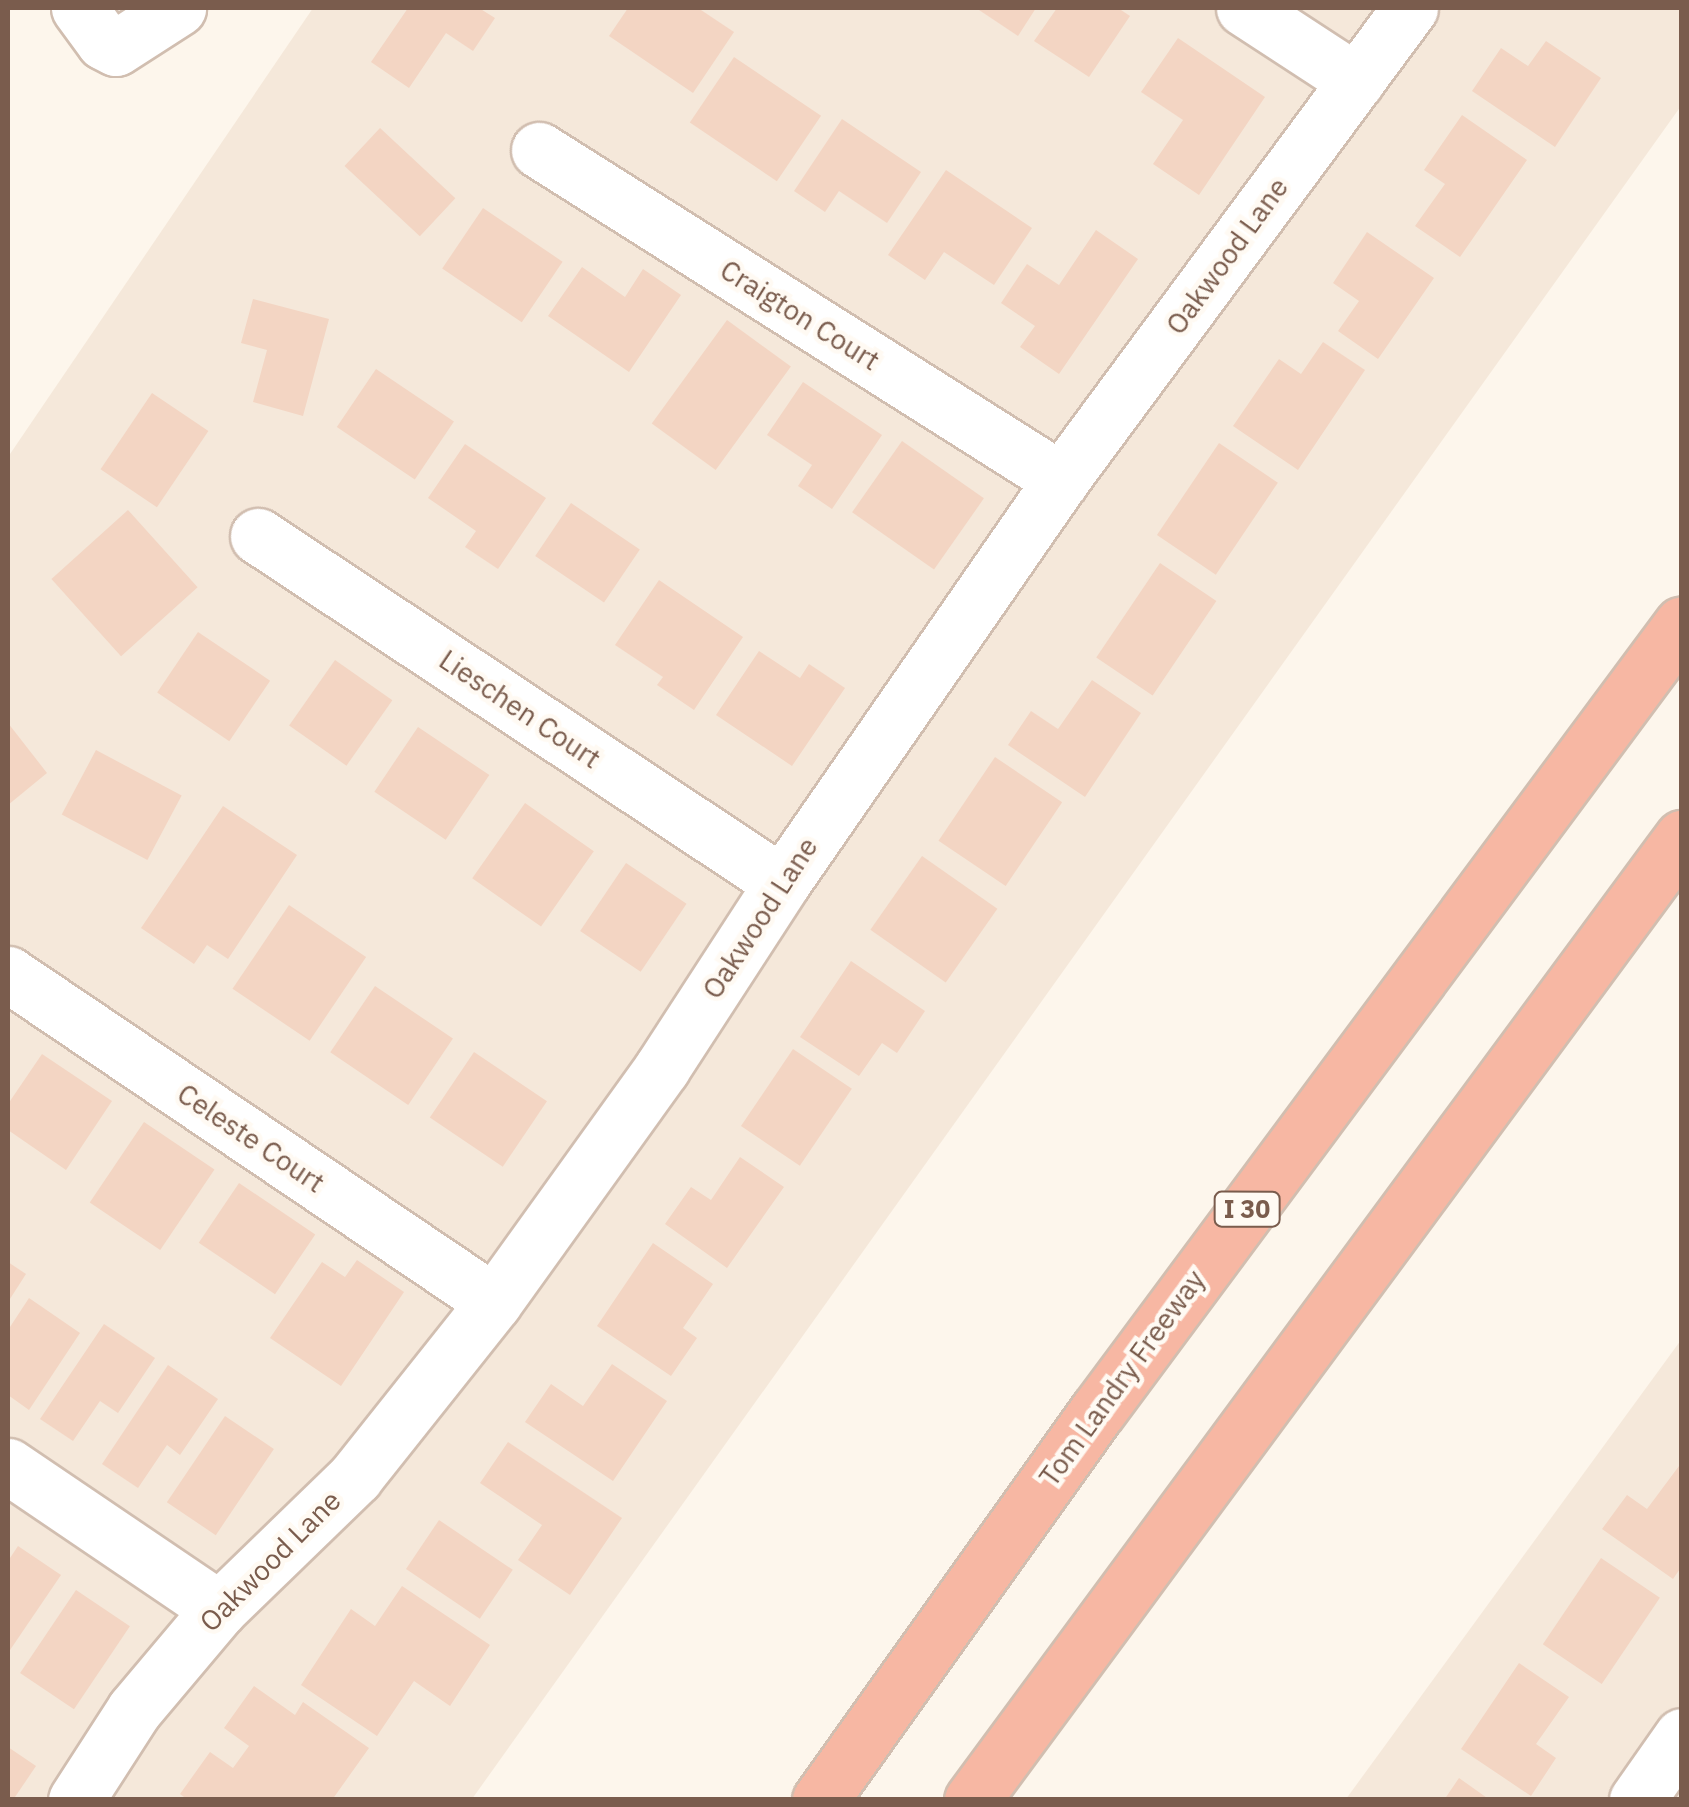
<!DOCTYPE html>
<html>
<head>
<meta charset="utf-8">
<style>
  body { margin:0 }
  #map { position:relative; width:1689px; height:1807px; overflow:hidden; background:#fdf6ec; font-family:"IBM Plex Sans",sans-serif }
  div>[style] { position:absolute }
  .residential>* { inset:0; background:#f5e8da }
  .building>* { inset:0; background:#f3d5c3; transform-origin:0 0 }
  .roads { filter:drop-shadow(2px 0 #d1beb0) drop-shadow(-2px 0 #d1beb0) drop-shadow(0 2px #d1beb0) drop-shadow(0 -2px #d1beb0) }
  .minor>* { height:55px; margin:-27.5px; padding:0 27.5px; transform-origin:27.5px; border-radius:27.5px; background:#fff }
  .highway>* { height:55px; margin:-27.5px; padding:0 27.5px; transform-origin:27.5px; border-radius:27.5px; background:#f7b7a3 }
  span { translate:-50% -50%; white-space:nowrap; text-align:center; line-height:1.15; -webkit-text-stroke:9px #fffaf3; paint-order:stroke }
  .shield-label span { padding:2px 8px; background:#fffaf3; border:2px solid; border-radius:8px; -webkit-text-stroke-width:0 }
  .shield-label { font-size:25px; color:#7a5c4d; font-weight:700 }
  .street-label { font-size:28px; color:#7a5c4d }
  .frame { position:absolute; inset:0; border:10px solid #7a5c4d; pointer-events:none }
</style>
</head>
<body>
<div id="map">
  <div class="residential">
    <div style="clip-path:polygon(313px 8px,1681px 8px,1681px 106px,472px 1799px,8px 1800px,8px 457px)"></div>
    <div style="clip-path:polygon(1681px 1340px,1681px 1799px,1346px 1799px)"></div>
  </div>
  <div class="building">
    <div style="clip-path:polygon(408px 8px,479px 8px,495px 18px,473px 51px,446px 33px,409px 88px,371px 62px)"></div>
    <div style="clip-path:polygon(628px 8px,698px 8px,734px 32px,693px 93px,609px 36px)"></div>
    <div style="clip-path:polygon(976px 8px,1036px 8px,1018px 36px)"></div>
    <div style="clip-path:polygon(1057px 8px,1118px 8px,1130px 16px,1089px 77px,1034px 41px)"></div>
    <div style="clip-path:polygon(1178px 38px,1265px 97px,1199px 195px,1153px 164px,1183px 120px,1141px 92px)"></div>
    <div style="clip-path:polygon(1546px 41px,1601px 78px,1555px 147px,1472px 91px,1501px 48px,1528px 66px)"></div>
    <div style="left:734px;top:57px;width:105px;height:79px;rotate:34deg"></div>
    <div style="clip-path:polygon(1462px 115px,1527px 160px,1460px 257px,1415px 226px,1445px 184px,1424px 170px)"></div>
    <div style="clip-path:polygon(842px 119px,921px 172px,887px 223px,839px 191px,825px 212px,794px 191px)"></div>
    <div style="left:380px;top:128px;width:103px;height:52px;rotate:43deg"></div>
    <div style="clip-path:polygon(946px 170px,1032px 228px,994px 285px,944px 252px,925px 280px,888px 255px)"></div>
    <div style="left:483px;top:208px;width:96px;height:73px;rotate:34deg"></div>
    <div style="clip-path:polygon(1096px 230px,1138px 259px,1059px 374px,1020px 347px,1035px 326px,1001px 303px,1027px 264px,1059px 285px)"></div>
    <div style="clip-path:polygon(1367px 232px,1434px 278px,1378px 359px,1338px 331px,1359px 301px,1333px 283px)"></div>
    <div style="clip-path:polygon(582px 267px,625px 297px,643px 269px,681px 295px,629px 372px,548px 316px)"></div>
    <div style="clip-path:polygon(253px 299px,329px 319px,303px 416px,253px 402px,267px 350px,241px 343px)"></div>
    <div style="left:727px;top:320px;width:79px;height:128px;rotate:36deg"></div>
    <div style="clip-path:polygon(1323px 342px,1365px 370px,1298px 470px,1233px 426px,1279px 359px,1301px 374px)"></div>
    <div style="left:376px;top:369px;width:94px;height:70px;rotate:34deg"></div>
    <div style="clip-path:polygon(803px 382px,882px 435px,832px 509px,798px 486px,812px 465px,767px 435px)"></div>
    <div style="left:152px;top:393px;width:68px;height:92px;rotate:34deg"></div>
    <div style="left:902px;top:441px;width:100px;height:87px;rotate:35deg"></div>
    <div style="left:1219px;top:443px;width:71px;height:111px;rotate:34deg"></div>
    <div style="clip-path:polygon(465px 444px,546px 498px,498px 569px,465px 547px,476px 531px,428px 498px)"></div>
    <div style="left:571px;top:503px;width:83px;height:64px;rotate:34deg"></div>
    <div style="left:128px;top:510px;width:104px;height:103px;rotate:48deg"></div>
    <div style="left:1160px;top:563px;width:68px;height:114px;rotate:34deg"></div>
    <div style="clip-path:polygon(659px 580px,743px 637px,694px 710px,657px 685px,663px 677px,615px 645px)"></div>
    <div style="left:198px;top:632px;width:87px;height:73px;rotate:34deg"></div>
    <div style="clip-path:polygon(759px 651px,800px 678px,809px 664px,845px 688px,792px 766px,716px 715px)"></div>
    <div style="left:335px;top:660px;width:70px;height:80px;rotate:35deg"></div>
    <div style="clip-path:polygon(1092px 680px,1141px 713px,1085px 797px,1008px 745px,1031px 711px,1058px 729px)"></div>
    <div style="clip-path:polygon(8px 723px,47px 773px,8px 805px)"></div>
    <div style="left:418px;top:727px;width:86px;height:78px;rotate:34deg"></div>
    <div style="left:96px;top:750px;width:97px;height:73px;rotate:28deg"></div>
    <div style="left:995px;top:757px;width:81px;height:101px;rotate:34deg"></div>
    <div style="left:525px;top:803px;width:84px;height:92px;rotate:35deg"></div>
    <div style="clip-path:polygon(223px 806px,297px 855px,228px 959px,207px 945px,194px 964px,141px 928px)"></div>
    <div style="left:922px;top:856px;width:92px;height:90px;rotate:35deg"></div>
    <div style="left:626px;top:863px;width:73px;height:82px;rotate:34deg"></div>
    <div style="left:289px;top:905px;width:93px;height:101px;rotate:34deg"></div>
    <div style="clip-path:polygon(851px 961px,925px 1011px,897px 1053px,882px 1043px,859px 1076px,800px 1037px)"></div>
    <div style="left:375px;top:986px;width:94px;height:80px;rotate:34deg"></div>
    <div style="left:793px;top:1049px;width:71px;height:93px;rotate:34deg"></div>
    <div style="left:474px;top:1052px;width:88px;height:79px;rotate:34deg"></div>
    <div style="clip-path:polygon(42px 1054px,112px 1101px,66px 1170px,8px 1130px,8px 1104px)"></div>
    <div style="left:144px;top:1122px;width:85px;height:97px;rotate:34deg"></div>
    <div style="clip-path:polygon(740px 1157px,784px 1187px,727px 1268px,665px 1224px,691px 1187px,711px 1200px)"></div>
    <div style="left:239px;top:1183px;width:92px;height:72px;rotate:34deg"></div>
    <div style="clip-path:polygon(653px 1243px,713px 1284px,683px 1328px,697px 1338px,671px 1376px,597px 1326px)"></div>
    <div style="clip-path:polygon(357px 1260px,404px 1292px,341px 1386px,270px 1338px,322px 1262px,345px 1277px)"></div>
    <div style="clip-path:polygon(8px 1262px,26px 1274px,8px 1302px)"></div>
    <div style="clip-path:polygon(29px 1298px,80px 1333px,29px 1410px,8px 1395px,8px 1330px)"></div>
    <div style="clip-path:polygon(104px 1324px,155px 1358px,118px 1413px,100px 1401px,73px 1441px,40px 1419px)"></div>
    <div style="clip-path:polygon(612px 1364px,667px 1401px,613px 1481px,525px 1422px,551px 1384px,583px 1406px)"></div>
    <div style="clip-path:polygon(168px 1365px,218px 1399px,180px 1455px,167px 1445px,138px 1488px,102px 1464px)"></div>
    <div style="left:225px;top:1416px;width:59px;height:104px;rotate:34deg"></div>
    <div style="clip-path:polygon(508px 1442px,622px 1518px,570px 1595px,518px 1560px,542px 1525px,480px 1483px)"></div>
    <div style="clip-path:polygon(1682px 1462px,1682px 1566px,1673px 1579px,1602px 1529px,1627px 1495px,1647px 1509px)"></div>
    <div style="left:439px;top:1520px;width:89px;height:59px;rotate:34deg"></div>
    <div style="clip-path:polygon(18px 1546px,61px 1575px,8px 1653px,8px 1561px)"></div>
    <div style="left:1601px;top:1558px;width:71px;height:104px;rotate:34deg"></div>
    <div style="clip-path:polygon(402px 1586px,490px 1645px,450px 1706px,414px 1681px,377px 1736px,301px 1685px,351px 1609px,375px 1626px)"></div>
    <div style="left:76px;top:1590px;width:65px;height:100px;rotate:34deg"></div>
    <div style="clip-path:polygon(1519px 1663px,1569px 1697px,1536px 1744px,1556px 1758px,1531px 1796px,1461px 1749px)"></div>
    <div style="clip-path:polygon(254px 1686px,295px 1715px,303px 1702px,369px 1748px,332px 1800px,188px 1800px,180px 1794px,210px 1752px,233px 1768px,249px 1746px,224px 1728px)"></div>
    <div style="clip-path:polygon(8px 1747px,36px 1766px,13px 1800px,8px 1800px)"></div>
    <div style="clip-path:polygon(1459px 1778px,1490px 1800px,1444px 1800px)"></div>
  </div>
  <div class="roads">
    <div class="minor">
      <div style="left:79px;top:8px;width:42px;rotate:53.7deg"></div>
      <div style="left:104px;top:42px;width:13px;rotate:27deg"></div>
      <div style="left:116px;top:48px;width:74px;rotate:-32.8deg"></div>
      <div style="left:1244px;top:8px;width:134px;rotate:33.1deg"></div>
      <div style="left:539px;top:150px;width:618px;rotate:32.3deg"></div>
      <div style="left:258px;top:536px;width:628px;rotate:33.51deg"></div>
      <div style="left:8px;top:974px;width:586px;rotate:34.02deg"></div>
      <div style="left:8px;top:1466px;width:255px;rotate:34.1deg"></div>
      <div style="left:76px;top:1800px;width:107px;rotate:-57.2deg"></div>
      <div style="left:134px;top:1710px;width:132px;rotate:-49.9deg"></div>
      <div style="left:219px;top:1609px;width:190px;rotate:-44.1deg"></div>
      <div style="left:355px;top:1477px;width:223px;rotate:-51.5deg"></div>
      <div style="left:494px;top:1302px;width:288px;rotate:-54.3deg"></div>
      <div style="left:662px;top:1068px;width:221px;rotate:-57deg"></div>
      <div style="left:782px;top:883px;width:490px;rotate:-55.3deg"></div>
      <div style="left:1061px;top:480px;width:587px;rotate:-53.52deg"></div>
      <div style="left:1637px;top:1800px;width:78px;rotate:-54.9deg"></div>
    </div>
    <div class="highway">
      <div style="left:820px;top:1800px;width:477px;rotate:-54.5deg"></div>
      <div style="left:1097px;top:1412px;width:981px;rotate:-53.41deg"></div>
      <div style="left:972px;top:1800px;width:1196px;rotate:-53.57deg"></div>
    </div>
  </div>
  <div class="shield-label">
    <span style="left:1247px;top:1209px">I 30</span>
  </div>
  <div class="street-label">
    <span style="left:1227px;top:256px;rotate:-54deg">Oakwood Lane</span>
    <span style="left:800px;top:315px;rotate:32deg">Craigton Court</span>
    <span style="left:520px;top:709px;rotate:34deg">Lieschen Court</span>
    <span style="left:760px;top:918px;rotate:-57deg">Oakwood Lane</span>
    <span style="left:251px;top:1138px;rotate:34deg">Celeste Court</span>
    <span style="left:1122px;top:1378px;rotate:-54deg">Tom Landry Freeway</span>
    <span style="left:270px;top:1561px;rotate:-45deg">Oakwood Lane</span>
  </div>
  <div class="frame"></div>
</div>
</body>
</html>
